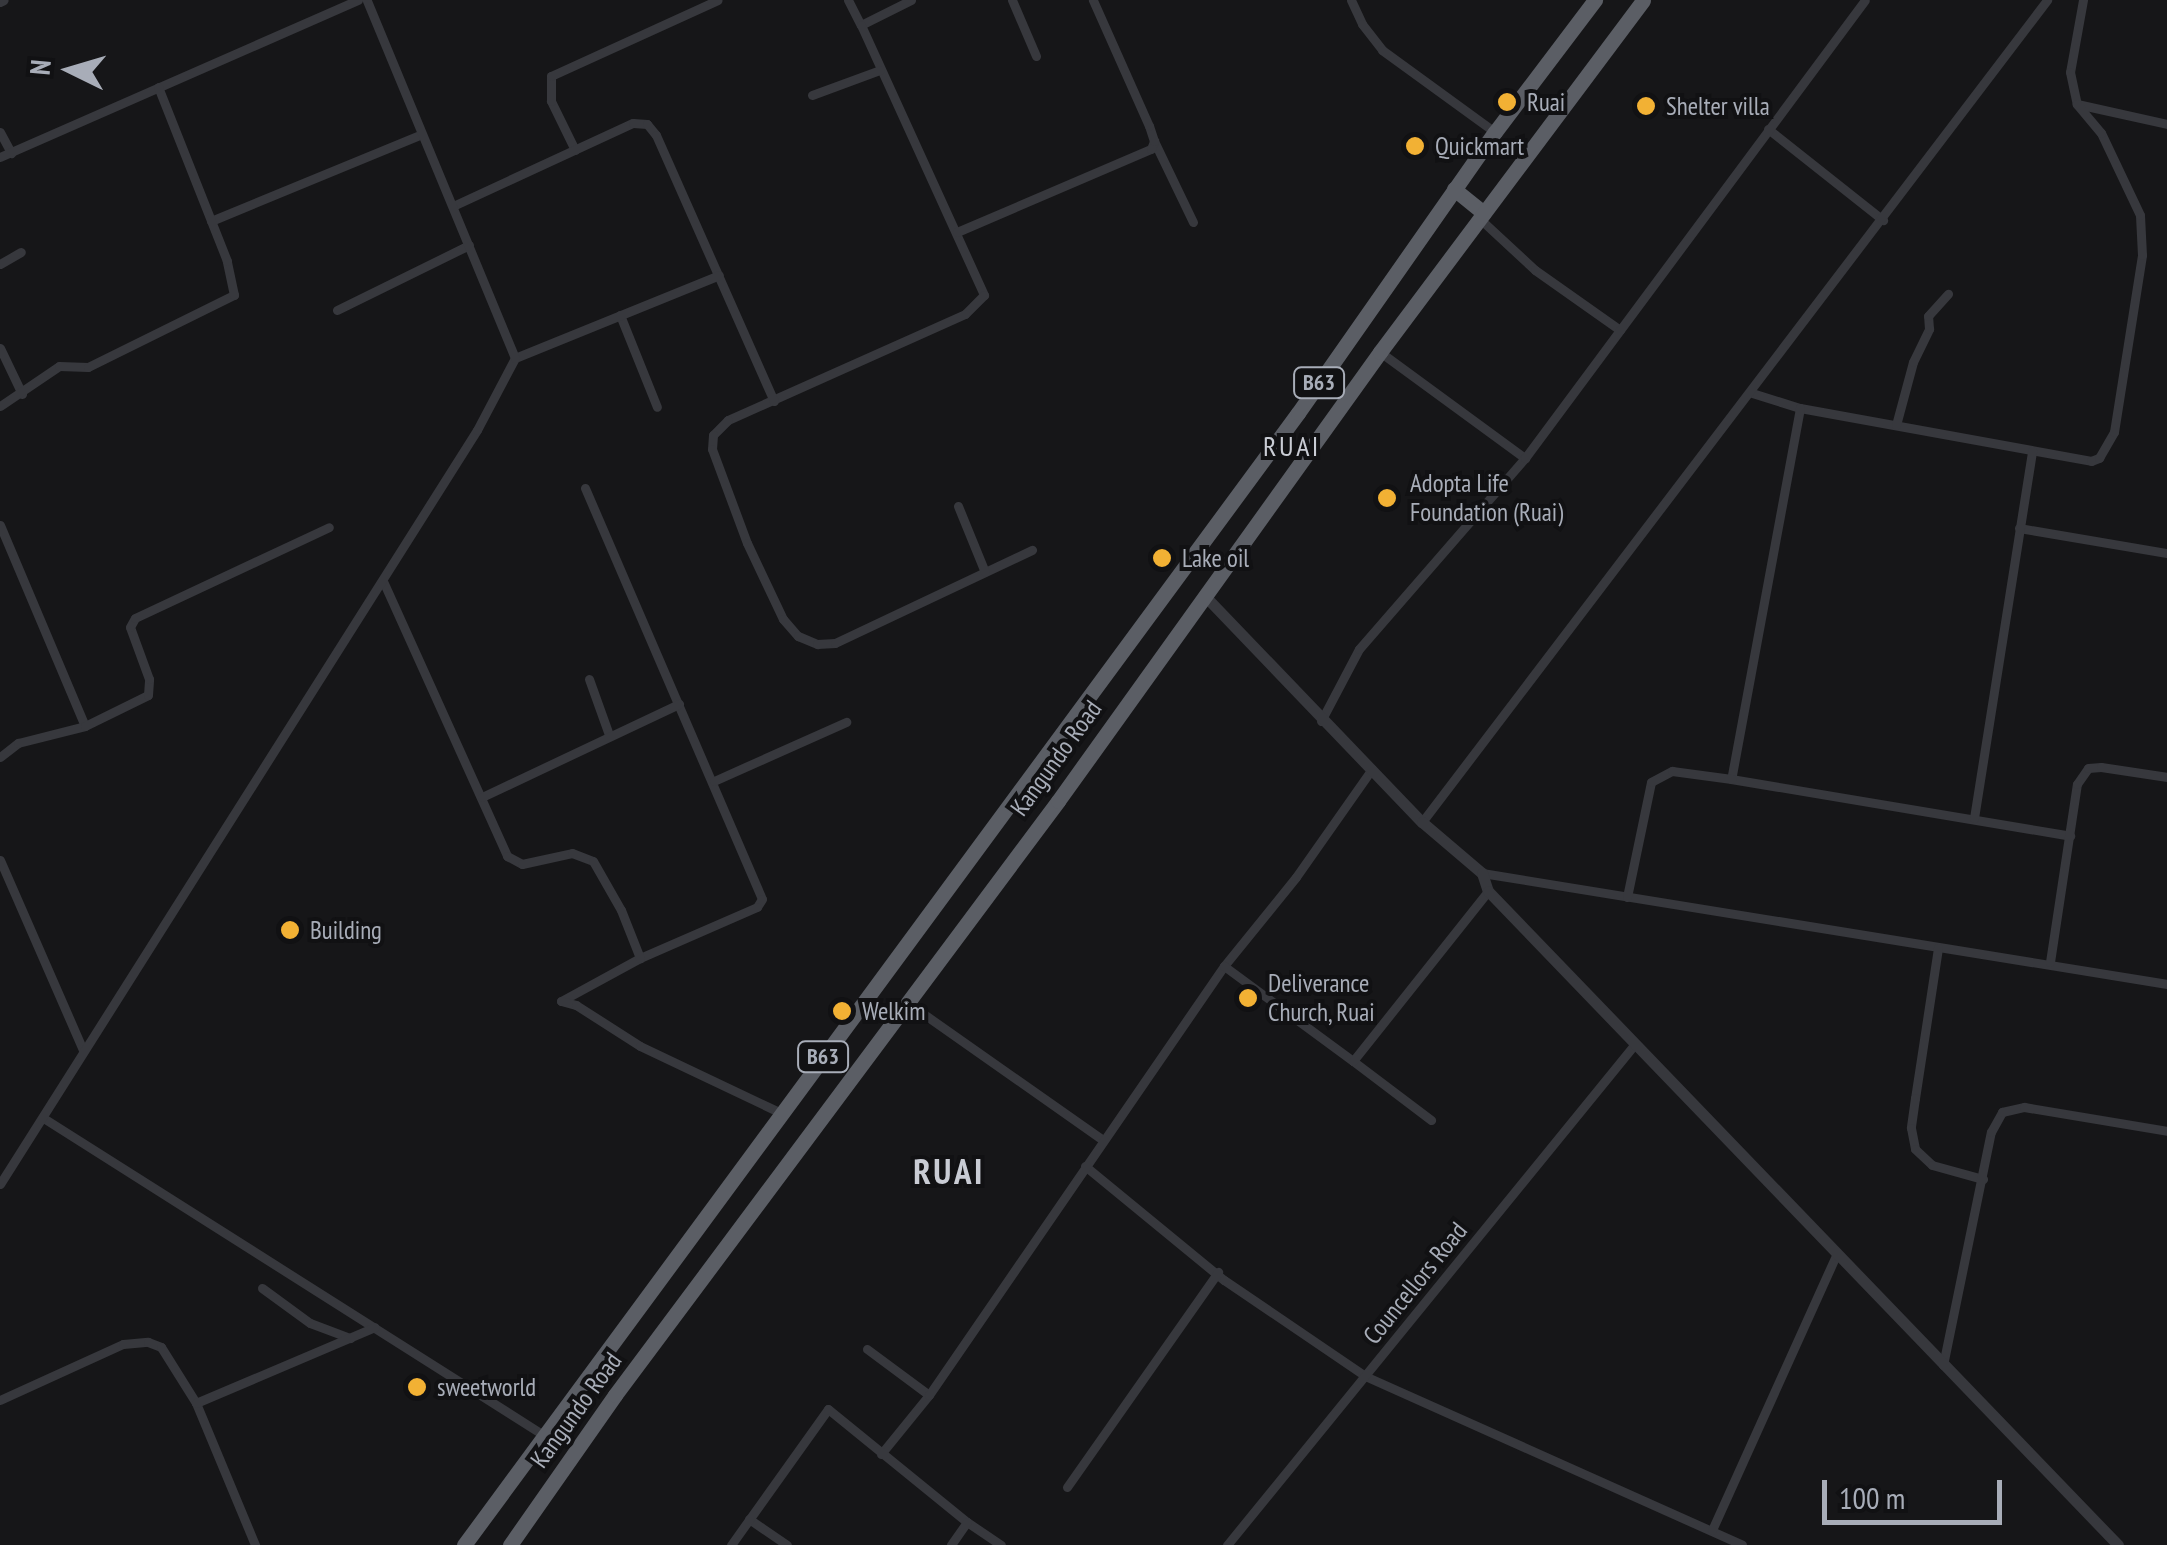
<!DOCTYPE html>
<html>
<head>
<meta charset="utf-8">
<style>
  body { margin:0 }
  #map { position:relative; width:2167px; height:1545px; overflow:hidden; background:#161618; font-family:"PT Sans Narrow",sans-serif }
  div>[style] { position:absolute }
  .minor>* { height:9px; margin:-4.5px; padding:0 4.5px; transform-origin:4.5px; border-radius:4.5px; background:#37383d }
  .tertiary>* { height:11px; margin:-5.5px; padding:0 5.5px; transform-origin:5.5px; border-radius:5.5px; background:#37383d }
  .trunk>* { height:15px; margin:-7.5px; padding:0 7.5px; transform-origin:7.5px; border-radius:7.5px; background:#5b5e65 }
  .dots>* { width:28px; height:28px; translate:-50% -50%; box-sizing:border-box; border:5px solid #111113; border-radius:50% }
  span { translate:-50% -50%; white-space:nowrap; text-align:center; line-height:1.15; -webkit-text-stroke:8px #111113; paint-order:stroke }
  .shield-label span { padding:2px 8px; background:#111113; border:2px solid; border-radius:8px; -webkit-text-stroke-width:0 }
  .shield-label { font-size:22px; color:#a8adb8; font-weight:700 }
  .poi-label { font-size:25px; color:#a8adb8 }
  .left { translate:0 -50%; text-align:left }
  .street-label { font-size:25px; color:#a8adb8 }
  .neighbourhood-label { font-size:28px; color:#c9ccd4; letter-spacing:2.5px }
  .district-label { font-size:35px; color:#c9ccd4; font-weight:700; letter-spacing:2.5px }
  .north { position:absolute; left:20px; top:20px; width:100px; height:100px; -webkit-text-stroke:8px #111113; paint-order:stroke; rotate:275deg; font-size:28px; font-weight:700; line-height:40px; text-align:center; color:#a8adb8 }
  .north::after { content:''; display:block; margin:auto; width:35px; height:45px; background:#a8adb8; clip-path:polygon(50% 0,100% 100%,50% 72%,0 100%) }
  .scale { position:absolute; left:1822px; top:1480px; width:180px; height:45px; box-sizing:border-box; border:5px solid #a8adb8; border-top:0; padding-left:12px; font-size:30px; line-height:35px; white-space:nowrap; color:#a8adb8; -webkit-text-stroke:8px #111113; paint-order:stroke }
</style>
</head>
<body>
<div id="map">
  <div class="minor">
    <div style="left:848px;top:0;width:28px;rotate:63deg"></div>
    <div style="left:911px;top:0;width:56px;rotate:153.4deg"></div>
    <div style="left:861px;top:25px;width:297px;rotate:65.5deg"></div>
    <div style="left:984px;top:295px;width:27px;rotate:135deg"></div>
    <div style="left:965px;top:314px;width:260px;rotate:155.9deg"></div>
    <div style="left:728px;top:420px;width:21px;rotate:135deg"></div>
    <div style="left:713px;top:435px;width:14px;rotate:94deg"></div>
    <div style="left:712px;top:449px;width:100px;rotate:69.6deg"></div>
    <div style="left:747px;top:543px;width:84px;rotate:64.7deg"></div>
    <div style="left:783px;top:619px;width:23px;rotate:49deg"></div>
    <div style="left:798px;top:636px;width:21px;rotate:23deg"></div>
    <div style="left:817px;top:644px;width:18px;rotate:-3deg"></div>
    <div style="left:835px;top:643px;width:218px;rotate:-25.3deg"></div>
    <div style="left:1012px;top:0;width:61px;rotate:66.8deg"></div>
    <div style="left:1351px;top:0;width:26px;rotate:65deg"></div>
    <div style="left:1362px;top:24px;width:33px;rotate:52deg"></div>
    <div style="left:1382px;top:50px;width:140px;rotate:36deg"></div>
    <div style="left:2083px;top:0;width:73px;rotate:100.2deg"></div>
    <div style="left:2070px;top:72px;width:33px;rotate:78deg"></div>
    <div style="left:2077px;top:104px;width:92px;rotate:12.5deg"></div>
    <div style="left:0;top:2px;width:4px;rotate:-27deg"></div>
    <div style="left:812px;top:95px;width:72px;rotate:-20.2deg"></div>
    <div style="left:1768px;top:129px;width:147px;rotate:38.4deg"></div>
    <div style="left:0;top:132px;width:24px;rotate:62deg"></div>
    <div style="left:1154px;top:141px;width:90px;rotate:64.3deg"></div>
    <div style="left:575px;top:150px;width:55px;rotate:-116.1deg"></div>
    <div style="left:551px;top:101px;width:25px;rotate:-90deg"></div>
    <div style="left:551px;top:76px;width:183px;rotate:-24.5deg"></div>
    <div style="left:0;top:157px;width:391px;rotate:-23.7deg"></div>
    <div style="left:453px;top:206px;width:198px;rotate:-24.8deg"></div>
    <div style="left:633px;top:123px;width:14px;rotate:4deg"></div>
    <div style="left:647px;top:124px;width:14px;rotate:51deg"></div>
    <div style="left:656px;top:135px;width:291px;rotate:66.1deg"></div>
    <div style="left:1480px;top:219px;width:75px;rotate:42.8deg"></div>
    <div style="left:1535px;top:270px;width:104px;rotate:35.2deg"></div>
    <div style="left:211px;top:221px;width:226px;rotate:-22.4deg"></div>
    <div style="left:957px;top:232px;width:211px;rotate:-23.2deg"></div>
    <div style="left:1151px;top:149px;width:9px;rotate:-69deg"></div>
    <div style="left:1154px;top:141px;width:16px;rotate:-108deg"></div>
    <div style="left:1149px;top:126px;width:138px;rotate:-114deg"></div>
    <div style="left:0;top:264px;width:24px;rotate:-30deg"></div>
    <div style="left:337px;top:310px;width:147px;rotate:-26.2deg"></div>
    <div style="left:620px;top:315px;width:99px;rotate:68.1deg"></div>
    <div style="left:0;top:348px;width:51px;rotate:64.4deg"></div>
    <div style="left:1380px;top:352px;width:180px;rotate:36.2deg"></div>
    <div style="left:515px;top:358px;width:220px;rotate:-22.1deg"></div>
    <div style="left:1752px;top:393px;width:50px;rotate:17.4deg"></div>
    <div style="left:1800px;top:408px;width:296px;rotate:10.3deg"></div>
    <div style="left:2091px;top:461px;width:9px;rotate:-21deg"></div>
    <div style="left:2099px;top:458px;width:30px;rotate:-60deg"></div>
    <div style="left:2114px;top:432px;width:179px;rotate:-81deg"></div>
    <div style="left:2142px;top:255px;width:40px;rotate:-92.9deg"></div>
    <div style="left:2140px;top:215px;width:91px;rotate:-115.4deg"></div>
    <div style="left:2101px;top:133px;width:38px;rotate:-130deg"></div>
    <div style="left:0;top:406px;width:71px;rotate:-34.1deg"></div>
    <div style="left:59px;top:366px;width:29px;rotate:2deg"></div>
    <div style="left:88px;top:367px;width:163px;rotate:-26.3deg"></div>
    <div style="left:234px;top:295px;width:35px;rotate:-102deg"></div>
    <div style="left:227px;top:261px;width:187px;rotate:-111.6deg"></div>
    <div style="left:1800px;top:408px;width:377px;rotate:100.5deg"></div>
    <div style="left:1731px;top:779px;width:344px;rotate:9.5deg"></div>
    <div style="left:1896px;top:425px;width:65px;rotate:-74.9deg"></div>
    <div style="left:1913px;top:362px;width:37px;rotate:-64deg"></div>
    <div style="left:1929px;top:329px;width:13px;rotate:-94deg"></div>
    <div style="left:1928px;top:316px;width:30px;rotate:-48deg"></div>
    <div style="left:585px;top:488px;width:447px;rotate:66.7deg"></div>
    <div style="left:762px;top:899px;width:9px;rotate:122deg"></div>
    <div style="left:757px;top:907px;width:128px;rotate:156.4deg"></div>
    <div style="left:640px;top:958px;width:90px;rotate:151.4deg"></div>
    <div style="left:561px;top:1001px;width:16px;rotate:15deg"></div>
    <div style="left:576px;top:1005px;width:76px;rotate:32.6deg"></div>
    <div style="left:640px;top:1046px;width:156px;rotate:25.4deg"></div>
    <div style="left:958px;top:506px;width:71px;rotate:67.8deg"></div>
    <div style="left:0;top:525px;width:218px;rotate:67.1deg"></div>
    <div style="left:2019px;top:528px;width:150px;rotate:9.6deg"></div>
    <div style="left:383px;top:581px;width:302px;rotate:65.7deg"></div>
    <div style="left:507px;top:856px;width:17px;rotate:28deg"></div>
    <div style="left:522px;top:864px;width:51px;rotate:-12.4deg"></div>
    <div style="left:572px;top:853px;width:22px;rotate:21deg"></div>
    <div style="left:593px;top:861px;width:56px;rotate:60.3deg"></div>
    <div style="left:621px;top:910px;width:52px;rotate:68.4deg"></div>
    <div style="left:589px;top:679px;width:59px;rotate:70.3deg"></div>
    <div style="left:1321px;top:721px;width:81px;rotate:-62.2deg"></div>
    <div style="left:1359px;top:649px;width:253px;rotate:-49deg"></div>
    <div style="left:1525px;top:458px;width:570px;rotate:-53.41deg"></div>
    <div style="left:0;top:757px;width:23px;rotate:-38deg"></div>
    <div style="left:18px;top:743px;width:69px;rotate:-14.2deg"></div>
    <div style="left:85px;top:726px;width:70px;rotate:-26.2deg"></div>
    <div style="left:148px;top:695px;width:16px;rotate:-86deg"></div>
    <div style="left:149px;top:679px;width:55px;rotate:-110.1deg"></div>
    <div style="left:130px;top:627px;width:10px;rotate:-61deg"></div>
    <div style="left:135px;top:618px;width:214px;rotate:-25.1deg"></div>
    <div style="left:714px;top:781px;width:145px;rotate:-24.1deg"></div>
    <div style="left:482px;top:797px;width:218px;rotate:-25.3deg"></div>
    <div style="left:1974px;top:818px;width:372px;rotate:-81deg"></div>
    <div style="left:1422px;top:822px;width:1033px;rotate:-52.75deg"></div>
    <div style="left:0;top:860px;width:207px;rotate:66.4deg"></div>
    <div style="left:1482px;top:873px;width:694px;rotate:9.2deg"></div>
    <div style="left:1627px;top:897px;width:117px;rotate:-78.2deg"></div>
    <div style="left:1651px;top:782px;width:24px;rotate:-28deg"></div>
    <div style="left:1672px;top:771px;width:60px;rotate:7.7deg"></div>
    <div style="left:1938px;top:948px;width:152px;rotate:98.7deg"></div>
    <div style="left:1915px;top:1098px;width:30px;rotate:98deg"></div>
    <div style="left:1911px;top:1128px;width:21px;rotate:79deg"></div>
    <div style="left:1915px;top:1149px;width:23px;rotate:43deg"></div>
    <div style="left:1932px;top:1165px;width:53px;rotate:15.4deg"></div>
    <div style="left:2050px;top:962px;width:180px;rotate:-81.4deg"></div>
    <div style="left:2077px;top:784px;width:19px;rotate:-55deg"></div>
    <div style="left:2088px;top:768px;width:13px;rotate:-4deg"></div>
    <div style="left:2101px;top:767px;width:67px;rotate:8.6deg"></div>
    <div style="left:1224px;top:966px;width:114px;rotate:-51deg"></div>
    <div style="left:1296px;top:877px;width:132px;rotate:-54.9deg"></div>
    <div style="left:918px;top:1010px;width:226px;rotate:35.1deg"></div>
    <div style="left:1353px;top:1061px;width:98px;rotate:37.1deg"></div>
    <div style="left:45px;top:1119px;width:592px;rotate:32.37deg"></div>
    <div style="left:1085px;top:1166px;width:180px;rotate:39.4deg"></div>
    <div style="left:1224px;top:1280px;width:171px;rotate:34.2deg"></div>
    <div style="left:1365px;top:1376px;width:413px;rotate:24.1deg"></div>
    <div style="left:0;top:1184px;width:892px;rotate:-57.68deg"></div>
    <div style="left:477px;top:430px;width:81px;rotate:-62.2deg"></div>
    <div style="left:515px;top:358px;width:387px;rotate:-112.5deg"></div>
    <div style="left:262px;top:1288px;width:59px;rotate:36.1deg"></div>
    <div style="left:310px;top:1323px;width:43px;rotate:20.6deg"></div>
    <div style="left:867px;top:1349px;width:77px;rotate:36.6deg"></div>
    <div style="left:1943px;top:1365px;width:238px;rotate:-78.4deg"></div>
    <div style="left:1991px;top:1132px;width:23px;rotate:-61deg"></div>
    <div style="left:2002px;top:1112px;width:23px;rotate:-13deg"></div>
    <div style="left:2024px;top:1107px;width:145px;rotate:9.5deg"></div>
    <div style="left:0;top:1400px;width:135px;rotate:-24.5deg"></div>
    <div style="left:123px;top:1344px;width:25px;rotate:-5deg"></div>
    <div style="left:148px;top:1342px;width:14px;rotate:21deg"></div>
    <div style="left:161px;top:1347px;width:66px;rotate:58deg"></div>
    <div style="left:196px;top:1403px;width:154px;rotate:67.4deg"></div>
    <div style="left:196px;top:1403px;width:194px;rotate:-23deg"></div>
    <div style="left:881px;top:1454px;width:76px;rotate:-50.9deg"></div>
    <div style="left:929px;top:1395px;width:521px;rotate:-55.49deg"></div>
    <div style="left:1224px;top:966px;width:160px;rotate:36.4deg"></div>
    <div style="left:1353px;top:1061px;width:217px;rotate:-51.5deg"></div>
    <div style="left:1067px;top:1487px;width:263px;rotate:-54.9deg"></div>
    <div style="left:749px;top:1519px;width:46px;rotate:34.4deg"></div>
    <div style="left:967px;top:1522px;width:41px;rotate:34.1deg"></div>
    <div style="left:1712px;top:1530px;width:302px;rotate:-65.7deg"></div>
    <div style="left:731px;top:1545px;width:167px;rotate:-54.5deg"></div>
    <div style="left:828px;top:1409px;width:179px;rotate:39.1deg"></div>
    <div style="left:967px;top:1522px;width:28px;rotate:125deg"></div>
    <div style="left:1227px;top:1545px;width:645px;rotate:-50.85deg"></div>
  </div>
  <div class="tertiary">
    <div style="left:1204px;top:595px;width:315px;rotate:46.2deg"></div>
    <div style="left:1422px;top:822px;width:79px;rotate:40.4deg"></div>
    <div style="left:1482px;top:873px;width:19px;rotate:72deg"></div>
    <div style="left:1488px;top:891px;width:908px;rotate:46.07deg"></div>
  </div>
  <div class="trunk">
    <div style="left:1454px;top:189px;width:38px;rotate:39deg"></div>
    <div style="left:464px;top:1545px;width:1406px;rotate:-53.62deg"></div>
    <div style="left:1298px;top:413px;width:343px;rotate:-55deg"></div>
    <div style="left:1495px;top:132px;width:166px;rotate:-52.9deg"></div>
    <div style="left:510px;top:1545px;width:183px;rotate:-55deg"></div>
    <div style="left:615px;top:1395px;width:741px;rotate:-53.28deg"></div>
    <div style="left:1058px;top:801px;width:553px;rotate:-54.35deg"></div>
    <div style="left:1380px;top:352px;width:439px;rotate:-53.2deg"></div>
  </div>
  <div class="dots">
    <div style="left:1507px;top:102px;background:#f2b134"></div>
    <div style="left:1646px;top:106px;background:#f2b134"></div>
    <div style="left:1415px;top:146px;background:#f2b134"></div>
    <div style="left:1387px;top:498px;background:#f2b134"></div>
    <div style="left:1162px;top:558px;background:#f2b134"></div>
    <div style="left:290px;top:930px;background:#f2b134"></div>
    <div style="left:1248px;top:998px;background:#f2b134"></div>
    <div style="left:842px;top:1011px;background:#f2b134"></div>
    <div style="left:417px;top:1387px;background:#f2b134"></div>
  </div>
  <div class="shield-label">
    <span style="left:1319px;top:383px">B63</span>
    <span style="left:823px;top:1057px">B63</span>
  </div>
  <div class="poi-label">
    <span class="left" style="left:1527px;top:102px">Ruai</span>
    <span class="left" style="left:1666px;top:106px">Shelter villa</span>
    <span class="left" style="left:1435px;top:146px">Quickmart</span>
    <span class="left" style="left:1410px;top:498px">Adopta Life<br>Foundation (Ruai)</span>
    <span class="left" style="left:1182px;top:558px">Lake oil</span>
    <span class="left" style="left:310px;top:930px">Building</span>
    <span class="left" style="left:1268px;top:998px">Deliverance<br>Church, Ruai</span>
    <span class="left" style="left:862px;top:1011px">Welkim</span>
    <span class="left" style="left:437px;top:1387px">sweetworld</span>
  </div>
  <div class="street-label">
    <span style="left:1056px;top:758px;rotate:-54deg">Kangundo Road</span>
    <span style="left:1415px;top:1283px;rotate:-51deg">Councellors Road</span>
    <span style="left:576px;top:1410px;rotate:-54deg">Kangundo Road</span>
  </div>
  <div class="neighbourhood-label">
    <span style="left:1292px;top:446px">RUAI</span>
  </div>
  <div class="district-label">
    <span style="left:949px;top:1171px">RUAI</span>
  </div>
  <div class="north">N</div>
  <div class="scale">100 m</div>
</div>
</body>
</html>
